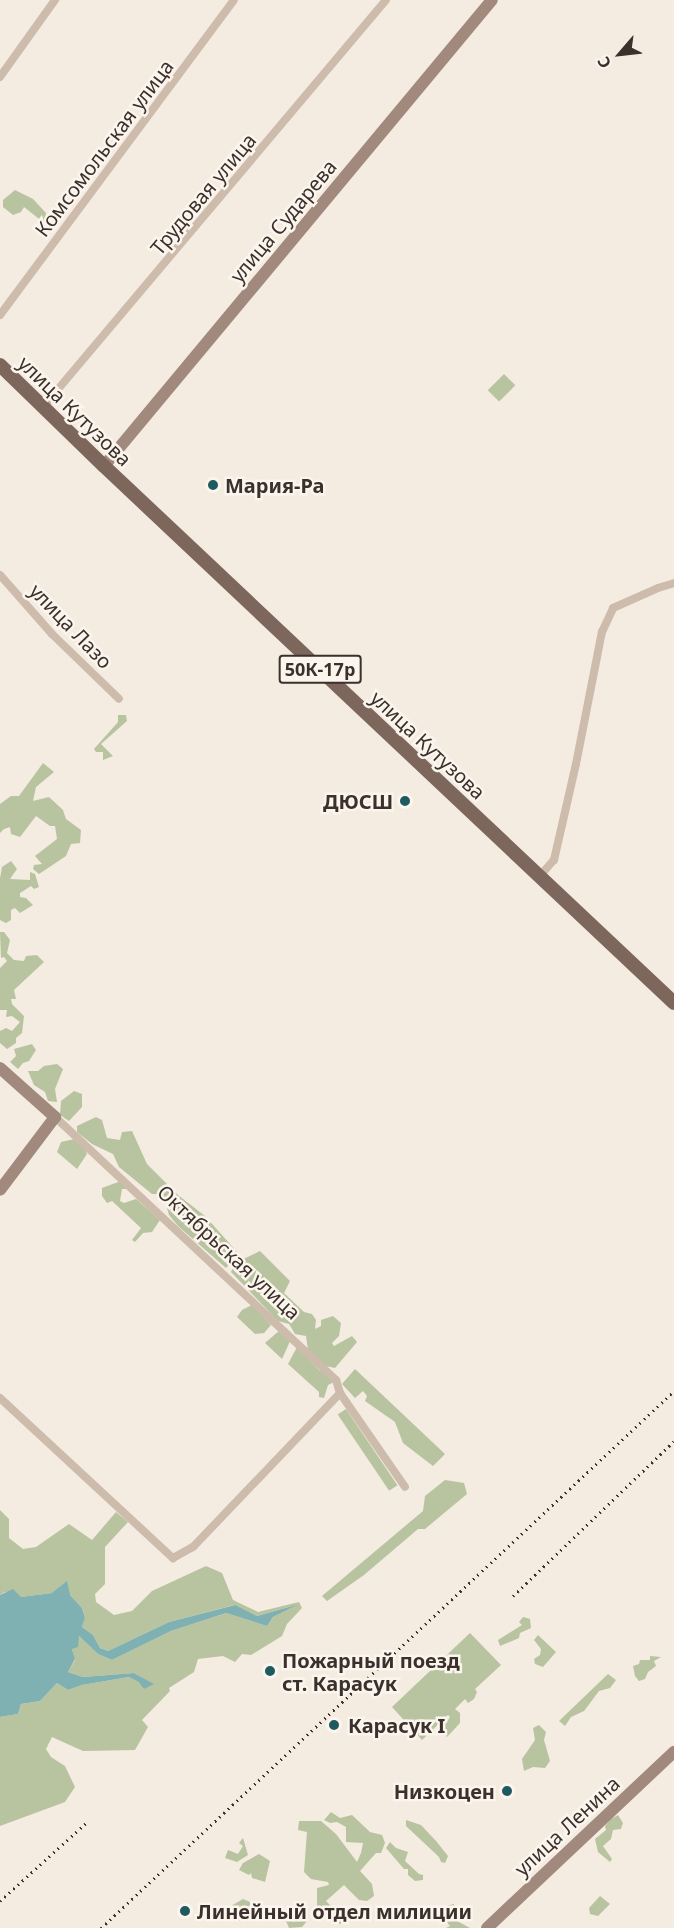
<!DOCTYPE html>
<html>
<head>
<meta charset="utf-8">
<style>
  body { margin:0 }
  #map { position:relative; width:674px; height:1928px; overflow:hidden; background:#f4ebe1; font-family:"Noto Sans",sans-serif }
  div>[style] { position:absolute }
  .green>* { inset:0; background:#b8c4a0; transform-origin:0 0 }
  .water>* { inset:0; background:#7fb0b2 }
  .street>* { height:8px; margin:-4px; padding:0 4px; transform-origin:4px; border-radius:4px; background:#cdbbac }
  .secondary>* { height:12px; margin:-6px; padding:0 6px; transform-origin:6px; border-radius:6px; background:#a18a7d }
  .primary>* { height:14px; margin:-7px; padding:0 7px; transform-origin:7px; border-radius:7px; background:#7d675c }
  .rail>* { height:3px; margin-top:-1.5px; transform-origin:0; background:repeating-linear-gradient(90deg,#3b302b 0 1.5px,transparent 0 6px) }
  .dots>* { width:16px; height:16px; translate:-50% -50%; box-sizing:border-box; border:3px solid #fbf5ee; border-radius:50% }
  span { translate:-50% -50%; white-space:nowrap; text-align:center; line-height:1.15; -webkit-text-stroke:5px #fbf5ee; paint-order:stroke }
  .shield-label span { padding:2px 4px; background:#fbf5ee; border:2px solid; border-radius:4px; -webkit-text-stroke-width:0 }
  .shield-label { font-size:18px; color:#3b302b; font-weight:700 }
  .street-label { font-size:20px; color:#3b302b }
  .poi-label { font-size:20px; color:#3b302b; font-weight:700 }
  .left { translate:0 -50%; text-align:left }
  .right { translate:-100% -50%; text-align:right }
  .north { position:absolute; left:590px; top:24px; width:60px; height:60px; -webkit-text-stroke:4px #fbf5ee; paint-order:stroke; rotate:242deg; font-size:16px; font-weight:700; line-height:24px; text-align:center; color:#3b302b }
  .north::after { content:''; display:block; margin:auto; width:21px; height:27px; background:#3b302b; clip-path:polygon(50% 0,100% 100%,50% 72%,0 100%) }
</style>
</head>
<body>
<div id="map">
  <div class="green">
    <div style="clip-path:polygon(15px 190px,33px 199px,46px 213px,45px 220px,43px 222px,24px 207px,21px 212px,13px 215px,3px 207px,3px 200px)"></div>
    <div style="left:504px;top:374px;width:16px;height:23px;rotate:45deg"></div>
    <div style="clip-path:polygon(118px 715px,126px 715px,127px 721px,101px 744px,113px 756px,103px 760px,103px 752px,96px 752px,94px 749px,118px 722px)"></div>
    <div style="clip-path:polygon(43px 763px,54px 772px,36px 787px,33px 801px,49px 797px,63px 810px,66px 819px,81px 830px,80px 843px,71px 844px,66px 856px,39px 874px,33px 869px,34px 865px,42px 864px,35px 856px,57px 839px,55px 826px,50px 826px,36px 816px,20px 837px,11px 834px,10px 827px,4px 829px,0 833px,0 804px,11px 796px,19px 796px)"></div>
    <div style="clip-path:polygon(11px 861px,17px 869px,10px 879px,30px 880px,30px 872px,35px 874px,39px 887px,34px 889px,31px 886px,20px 893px,20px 897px,26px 898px,33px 905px,20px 913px,15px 908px,11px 910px,11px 920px,6px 923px,0 920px,0 878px,2px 867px)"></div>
    <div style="clip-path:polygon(0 932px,4px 932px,10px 940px,7px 953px,14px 960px,24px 961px,26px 956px,37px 955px,44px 962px,14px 990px,16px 999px,11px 999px,12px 1004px,24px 1016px,22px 1033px,16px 1038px,16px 1043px,7px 1049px,0 1043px,0 1031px,6px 1028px,12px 1031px,20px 1022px,12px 1016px,6px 1017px,7px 1010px,0 1010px,0 968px,7px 961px,4px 957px,1px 958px)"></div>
    <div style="clip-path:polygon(32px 1044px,36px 1050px,29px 1061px,23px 1063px,18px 1069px,10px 1062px,16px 1056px,14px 1049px)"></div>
    <div style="clip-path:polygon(57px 1064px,63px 1069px,55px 1089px,57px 1102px,48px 1101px,45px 1092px,34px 1085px,28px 1071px,38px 1071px,44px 1066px)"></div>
    <div style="clip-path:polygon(74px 1091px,82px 1094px,82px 1107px,69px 1121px,60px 1115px,61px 1101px)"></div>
    <div style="clip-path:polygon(96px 1117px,102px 1120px,107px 1138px,120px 1140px,122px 1132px,132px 1131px,147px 1164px,178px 1195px,205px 1216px,238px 1253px,226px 1268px,178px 1226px,169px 1215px,163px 1194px,152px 1194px,119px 1167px,113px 1154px,92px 1144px,77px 1132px,77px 1126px)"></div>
    <div style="clip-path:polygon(75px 1139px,81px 1142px,87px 1154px,77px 1169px,57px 1152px,61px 1142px)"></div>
    <div style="clip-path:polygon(121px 1181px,131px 1189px,122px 1189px,120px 1201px,124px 1203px,136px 1199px,160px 1220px,152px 1232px,143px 1233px,135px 1242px,132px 1240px,141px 1228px,112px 1201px,107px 1203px,102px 1196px,102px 1188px)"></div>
    <div style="clip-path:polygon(260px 1251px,290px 1281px,284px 1293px,304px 1312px,312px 1314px,316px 1320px,315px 1329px,321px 1326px,321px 1320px,333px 1316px,341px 1323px,339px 1336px,332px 1343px,334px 1346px,352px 1336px,357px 1342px,335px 1368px,321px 1365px,308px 1350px,306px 1336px,295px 1334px,289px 1324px,278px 1321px,231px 1272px,235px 1263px)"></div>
    <div style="clip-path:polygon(252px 1305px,271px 1325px,264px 1333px,255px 1334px,237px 1317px,242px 1310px)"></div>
    <div style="clip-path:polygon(280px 1330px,291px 1339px,282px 1359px,265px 1343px)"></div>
    <div style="clip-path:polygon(297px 1347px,320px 1371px,325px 1370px,334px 1382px,328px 1385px,324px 1398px,319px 1397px,319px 1392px,288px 1364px)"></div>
    <div style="clip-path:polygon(355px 1369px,445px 1454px,433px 1466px,403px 1443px,395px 1422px,365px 1401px,367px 1396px,363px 1391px,355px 1398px,342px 1384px)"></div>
    <div style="left:346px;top:1409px;width:92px;height:10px;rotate:56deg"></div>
    <div style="clip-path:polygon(445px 1480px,464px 1483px,467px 1494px,425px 1529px,418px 1529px,364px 1575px,327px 1601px,322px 1596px,423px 1511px,425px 1496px)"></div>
    <div style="clip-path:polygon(0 1510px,9px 1519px,9px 1538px,23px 1549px,36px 1547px,69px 1524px,92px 1540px,116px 1512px,128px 1522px,105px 1547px,105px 1584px,95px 1594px,96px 1602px,114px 1615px,132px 1611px,152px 1591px,206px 1566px,222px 1573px,233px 1600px,258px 1612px,299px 1602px,302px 1608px,287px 1624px,282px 1636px,251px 1655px,242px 1654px,235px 1662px,223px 1656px,198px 1659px,194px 1672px,169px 1688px,170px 1691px,142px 1720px,148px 1727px,135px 1750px,83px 1751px,52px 1737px,46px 1749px,51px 1757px,65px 1766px,75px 1787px,65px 1802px,0 1826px,0 1717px,18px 1714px,21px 1704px,40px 1701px,57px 1683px,68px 1690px,82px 1685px,129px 1677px,153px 1684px,134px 1673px,83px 1677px,68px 1672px,75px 1660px,72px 1649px,79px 1636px,98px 1654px,112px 1660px,171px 1631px,226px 1613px,267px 1626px,273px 1617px,292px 1606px,257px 1616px,234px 1605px,169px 1622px,108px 1651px,100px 1648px,93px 1635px,82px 1627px,85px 1618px,82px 1608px,70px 1595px,52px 1593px,21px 1597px,5px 1592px,0 1595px)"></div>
    <div style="clip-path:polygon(523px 1617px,530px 1619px,531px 1628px,520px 1633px,519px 1638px,500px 1646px,498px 1640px,522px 1625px,519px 1622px)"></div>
    <div style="clip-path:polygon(470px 1633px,501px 1665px,475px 1689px,477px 1692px,474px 1699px,468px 1703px,465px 1699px,455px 1709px,460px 1713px,460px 1723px,447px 1737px,441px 1731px,450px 1717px,448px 1715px,422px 1740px,392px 1707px)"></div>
    <div style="clip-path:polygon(538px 1635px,556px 1652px,543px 1667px,535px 1664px,534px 1659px,540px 1655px,541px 1649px,534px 1640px)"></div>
    <div style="clip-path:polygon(650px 1656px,661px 1657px,654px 1661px,656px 1666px,648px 1672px,645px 1679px,639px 1681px,635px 1676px,633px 1666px,639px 1664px,640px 1660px,650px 1660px)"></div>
    <div style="clip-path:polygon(608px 1674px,616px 1680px,610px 1688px,599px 1691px,584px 1711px,571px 1717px,565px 1726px,559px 1721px)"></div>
    <div style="clip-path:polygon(539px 1725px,546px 1732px,544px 1740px,550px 1761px,545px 1768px,533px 1767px,524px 1771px,522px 1759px,535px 1740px,533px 1728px)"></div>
    <div style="clip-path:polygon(331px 1812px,340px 1818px,352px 1815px,370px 1832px,382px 1835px,385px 1843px,381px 1853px,376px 1853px,360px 1871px,372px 1884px,374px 1896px,367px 1901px,359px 1900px,344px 1885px,326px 1901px,341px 1916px,347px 1912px,351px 1917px,346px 1924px,335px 1924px,317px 1911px,317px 1888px,329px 1885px,328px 1882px,311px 1879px,304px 1872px,307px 1832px,298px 1830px,299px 1821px,321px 1821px,336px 1834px,357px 1862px,361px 1853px,363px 1843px,346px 1842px,346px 1827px,337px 1822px,330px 1823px,324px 1820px)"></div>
    <div style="clip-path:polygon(618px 1815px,623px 1823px,621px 1829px,613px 1830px,611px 1839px,603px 1846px,612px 1859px,610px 1862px,598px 1852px,595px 1839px,606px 1830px,605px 1826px,611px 1819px)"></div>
    <div style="clip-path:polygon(406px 1820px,421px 1825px,436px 1841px,448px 1856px,445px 1863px,441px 1862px,439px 1857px,406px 1826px)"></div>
    <div style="clip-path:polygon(243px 1838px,248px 1855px,237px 1862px,225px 1858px,228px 1850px,238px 1854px,243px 1846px,239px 1843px)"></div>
    <div style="clip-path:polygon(390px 1842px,396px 1848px,408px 1852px,405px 1861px,419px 1874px,423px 1875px,423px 1880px,415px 1881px,408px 1875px,408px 1869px,404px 1869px,386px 1848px)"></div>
    <div style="clip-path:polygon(259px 1854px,270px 1861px,265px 1882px,252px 1878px,251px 1873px,249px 1875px,239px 1870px,243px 1863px)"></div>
    <div style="clip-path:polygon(600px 1896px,610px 1904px,598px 1916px,590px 1914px,589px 1908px)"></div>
    <div style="clip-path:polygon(243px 1899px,250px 1902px,250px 1919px,245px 1917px,239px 1921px,233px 1914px,234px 1912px,231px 1906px)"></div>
    <div style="clip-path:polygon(454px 1904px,454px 1912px,460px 1917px,459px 1922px,470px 1928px,446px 1928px,450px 1926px,440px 1914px,442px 1907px)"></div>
    <div style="clip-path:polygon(303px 1911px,308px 1915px,308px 1920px,302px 1927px,289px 1928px,286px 1921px,289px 1916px,299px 1915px)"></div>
  </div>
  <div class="water">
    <div style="clip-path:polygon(67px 1581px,70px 1595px,82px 1608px,85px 1618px,82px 1627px,93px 1635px,100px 1648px,108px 1651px,169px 1622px,235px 1605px,257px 1616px,296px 1605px,273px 1617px,267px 1626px,226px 1613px,171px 1631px,112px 1660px,98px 1654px,79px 1636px,78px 1647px,72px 1649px,75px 1659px,68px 1672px,83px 1677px,134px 1673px,154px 1684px,144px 1689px,139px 1682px,129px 1677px,82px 1685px,68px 1690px,57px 1683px,40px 1701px,21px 1704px,18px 1714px,0 1717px,0 1595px,13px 1589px,21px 1597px,52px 1593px)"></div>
  </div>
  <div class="street">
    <div style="left:0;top:77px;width:95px;rotate:-54.5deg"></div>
    <div style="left:0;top:315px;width:392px;rotate:-53.4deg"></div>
    <div style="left:43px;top:407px;width:532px;rotate:-49.88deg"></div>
    <div style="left:0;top:575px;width:79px;rotate:48.6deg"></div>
    <div style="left:52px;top:634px;width:93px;rotate:44.1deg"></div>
    <div style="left:539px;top:877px;width:23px;rotate:-49deg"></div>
    <div style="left:554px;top:860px;width:98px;rotate:-77.1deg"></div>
    <div style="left:576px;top:764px;width:135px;rotate:-78.9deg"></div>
    <div style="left:602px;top:632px;width:26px;rotate:-65deg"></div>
    <div style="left:613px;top:608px;width:49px;rotate:-24deg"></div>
    <div style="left:658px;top:588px;width:17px;rotate:-17deg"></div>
    <div style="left:55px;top:1117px;width:385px;rotate:43.1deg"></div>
    <div style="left:336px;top:1380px;width:14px;rotate:73deg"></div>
    <div style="left:340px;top:1393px;width:114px;rotate:55.3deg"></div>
    <div style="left:0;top:1398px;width:236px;rotate:42.8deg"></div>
    <div style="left:173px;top:1558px;width:23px;rotate:-29deg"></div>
    <div style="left:193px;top:1547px;width:213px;rotate:-46.3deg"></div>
  </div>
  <div class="secondary">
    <div style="left:104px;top:466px;width:606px;rotate:-50.22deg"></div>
    <div style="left:0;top:1068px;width:74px;rotate:41.7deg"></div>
    <div style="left:55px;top:1117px;width:91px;rotate:127deg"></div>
    <div style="left:487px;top:1928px;width:257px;rotate:-43.3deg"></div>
  </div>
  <div class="primary">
    <div style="left:0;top:365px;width:145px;rotate:44.2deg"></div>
    <div style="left:104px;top:466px;width:783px;rotate:43.29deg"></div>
  </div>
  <div class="rail">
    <div style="left:513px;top:1596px;width:223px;rotate:-43.9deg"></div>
    <div style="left:0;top:1901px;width:116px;rotate:-42.2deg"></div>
    <div style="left:101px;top:1928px;width:785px;rotate:-43.14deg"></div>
  </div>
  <div class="dots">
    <div style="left:213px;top:485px;background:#1f5a5e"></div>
    <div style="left:405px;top:801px;background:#1f5a5e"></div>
    <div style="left:270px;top:1671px;background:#1f5a5e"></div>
    <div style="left:334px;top:1725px;background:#1f5a5e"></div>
    <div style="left:507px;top:1791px;background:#1f5a5e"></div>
    <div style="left:185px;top:1911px;background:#1f5a5e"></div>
  </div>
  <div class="shield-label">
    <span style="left:320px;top:669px">50К-17р</span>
  </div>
  <div class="street-label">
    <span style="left:104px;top:148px;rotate:-53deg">Комсомольская улица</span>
    <span style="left:203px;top:194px;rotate:-50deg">Трудовая улица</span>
    <span style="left:283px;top:221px;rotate:-50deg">улица Сударева</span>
    <span style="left:75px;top:411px;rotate:44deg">улица Кутузова</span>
    <span style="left:71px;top:626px;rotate:46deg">улица Лазо</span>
    <span style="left:428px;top:745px;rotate:43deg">улица Кутузова</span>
    <span style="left:229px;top:1252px;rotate:43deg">Октябрьская улица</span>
    <span style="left:567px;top:1826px;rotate:-43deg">улица Ленина</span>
  </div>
  <div class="poi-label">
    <span class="left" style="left:225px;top:485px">Мария-Ра</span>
    <span class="right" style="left:393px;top:801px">ДЮСШ</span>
    <span class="left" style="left:282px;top:1672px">Пожарный поезд<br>ст. Карасук</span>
    <span class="left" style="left:348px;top:1725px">Карасук I</span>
    <span class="right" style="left:495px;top:1791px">Низкоцен</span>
    <span class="left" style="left:197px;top:1911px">Линейный отдел милиции</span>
  </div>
  <div class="north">С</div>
</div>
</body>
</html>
